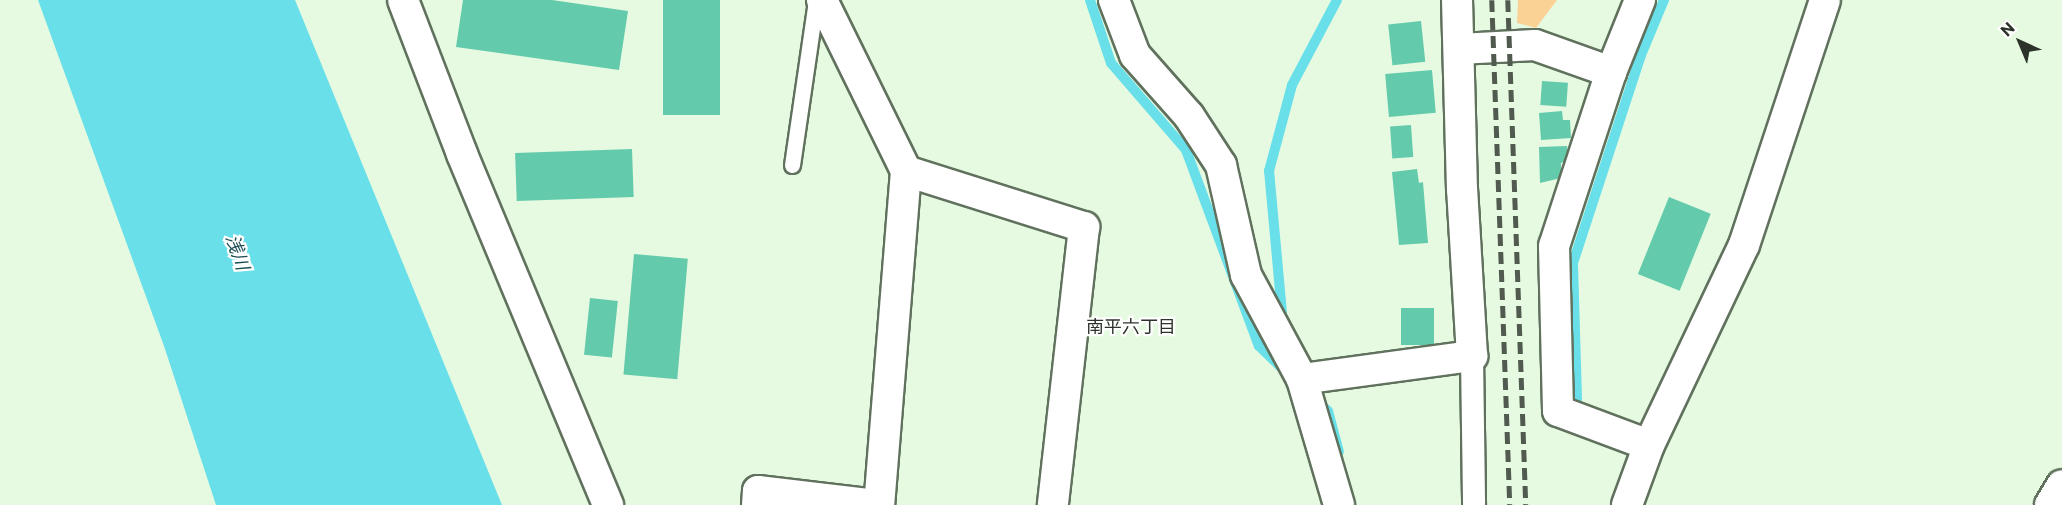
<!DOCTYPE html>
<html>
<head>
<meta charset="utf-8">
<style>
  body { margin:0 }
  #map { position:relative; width:2062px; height:505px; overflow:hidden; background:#e6fae2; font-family:Commissioner,"Noto Sans JP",sans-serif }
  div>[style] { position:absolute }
  .green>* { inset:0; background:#fbd295 }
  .water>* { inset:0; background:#68dfe9 }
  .stream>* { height:10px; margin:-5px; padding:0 5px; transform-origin:5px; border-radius:5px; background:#68dfe9 }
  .building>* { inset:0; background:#63cbac; transform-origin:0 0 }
  .roads { filter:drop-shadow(2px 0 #60715d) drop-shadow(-2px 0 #60715d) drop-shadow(0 2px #60715d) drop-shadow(0 -2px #60715d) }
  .service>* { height:15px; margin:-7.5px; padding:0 7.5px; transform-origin:7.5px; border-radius:7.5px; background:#fff }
  .pedestrian>* { height:22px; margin:-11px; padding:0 11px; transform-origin:11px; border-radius:11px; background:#fff }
  .minor>* { height:30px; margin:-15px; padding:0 15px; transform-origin:15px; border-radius:15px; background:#fff }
  .rail>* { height:4.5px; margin-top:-2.25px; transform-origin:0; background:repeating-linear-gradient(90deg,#505a4e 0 12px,transparent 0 18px) }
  span { translate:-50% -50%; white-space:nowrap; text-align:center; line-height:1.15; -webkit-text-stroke:4.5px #fff; paint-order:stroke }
  .water-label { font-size:18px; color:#1a4e53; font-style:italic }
  .neighbourhood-label { font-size:18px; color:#2c332a }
  .north { position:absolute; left:1990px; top:12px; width:60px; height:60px; -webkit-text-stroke:4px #fff; paint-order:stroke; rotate:316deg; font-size:16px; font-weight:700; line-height:24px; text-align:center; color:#2c332a }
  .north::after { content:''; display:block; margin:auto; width:21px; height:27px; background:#2c332a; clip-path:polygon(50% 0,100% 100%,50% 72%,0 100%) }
</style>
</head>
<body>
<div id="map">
  <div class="green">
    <div style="clip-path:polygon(1518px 0,1557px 0,1536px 28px,1517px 23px)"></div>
  </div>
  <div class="water">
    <div style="clip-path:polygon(38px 0,295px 0,502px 505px,216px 505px,164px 346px)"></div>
  </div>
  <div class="stream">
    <div style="left:1090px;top:0;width:66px;rotate:71.6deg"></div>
    <div style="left:1111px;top:63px;width:115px;rotate:49.2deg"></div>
    <div style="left:1186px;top:150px;width:209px;rotate:69.6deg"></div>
    <div style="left:1259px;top:346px;width:39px;rotate:44deg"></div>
    <div style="left:1282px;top:313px;width:143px;rotate:-95.2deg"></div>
    <div style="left:1269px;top:171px;width:89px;rotate:-75deg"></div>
    <div style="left:1292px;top:85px;width:96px;rotate:-62.1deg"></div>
    <div style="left:1577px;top:399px;width:136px;rotate:-91.7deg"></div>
    <div style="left:1573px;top:263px;width:219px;rotate:-71.9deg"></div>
    <div style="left:1641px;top:55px;width:60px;rotate:-67.3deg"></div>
    <div style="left:1318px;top:402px;width:13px;rotate:42deg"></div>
    <div style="left:1328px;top:411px;width:42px;rotate:75deg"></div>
  </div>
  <div class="building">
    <div style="clip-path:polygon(463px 0,552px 0,628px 11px,619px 70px,456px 47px)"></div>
    <div style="left:663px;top:0;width:57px;height:115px"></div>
    <div style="left:1421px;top:21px;width:41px;height:33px;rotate:84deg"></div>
    <div style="left:1432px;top:70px;width:43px;height:47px;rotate:85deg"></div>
    <div style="left:1542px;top:81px;width:26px;height:24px;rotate:4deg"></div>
    <div style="clip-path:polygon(1562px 111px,1563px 120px,1570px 120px,1571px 138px,1541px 140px,1539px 113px)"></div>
    <div style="left:1411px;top:125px;width:32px;height:21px;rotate:86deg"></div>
    <div style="clip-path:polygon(1567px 146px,1568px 160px,1561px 163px,1561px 178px,1540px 183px,1539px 147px)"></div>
    <div style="left:632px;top:149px;width:48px;height:117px;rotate:88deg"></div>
    <div style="clip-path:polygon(1417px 169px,1419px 183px,1423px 182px,1428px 243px,1399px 245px,1392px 172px)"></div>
    <div style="left:1669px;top:197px;width:45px;height:83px;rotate:22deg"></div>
    <div style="left:634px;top:254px;width:54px;height:121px;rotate:5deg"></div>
    <div style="left:590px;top:298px;width:28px;height:57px;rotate:6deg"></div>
    <div style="left:1401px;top:308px;width:33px;height:37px"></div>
  </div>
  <div class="roads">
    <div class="service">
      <div style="left:792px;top:165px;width:167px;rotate:-81.7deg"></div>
    </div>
    <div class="pedestrian">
      <div style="left:1472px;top:356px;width:149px;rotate:89.2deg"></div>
    </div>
    <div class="minor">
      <div style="left:403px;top:0;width:165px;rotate:69deg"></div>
      <div style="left:462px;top:154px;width:380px;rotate:67.4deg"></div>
      <div style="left:822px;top:0;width:191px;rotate:63.8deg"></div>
      <div style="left:906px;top:171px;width:335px;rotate:94.6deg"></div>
      <div style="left:1114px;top:0;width:59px;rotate:69.1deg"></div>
      <div style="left:1135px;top:55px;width:81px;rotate:48.5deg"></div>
      <div style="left:1189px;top:116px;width:59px;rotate:56.9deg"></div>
      <div style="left:1221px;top:165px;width:113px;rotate:77.2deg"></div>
      <div style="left:1246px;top:275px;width:118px;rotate:61.7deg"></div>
      <div style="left:1302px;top:379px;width:131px;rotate:73.6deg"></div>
      <div style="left:1640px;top:0;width:78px;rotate:111.9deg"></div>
      <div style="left:1611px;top:72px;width:183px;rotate:108.1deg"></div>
      <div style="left:1554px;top:246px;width:165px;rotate:88.6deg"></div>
      <div style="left:1558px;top:411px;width:97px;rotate:20.5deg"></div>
      <div style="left:1459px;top:49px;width:76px;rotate:-3deg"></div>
      <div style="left:1535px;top:45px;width:81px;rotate:19.6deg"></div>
      <div style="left:906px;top:171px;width:187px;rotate:17.5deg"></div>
      <div style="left:1084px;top:227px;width:280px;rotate:96.4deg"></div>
      <div style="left:1302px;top:379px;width:172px;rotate:-7.7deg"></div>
      <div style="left:1472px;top:356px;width:166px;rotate:-93.4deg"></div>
      <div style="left:1462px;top:190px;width:190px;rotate:-91.5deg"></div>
      <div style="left:757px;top:505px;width:14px;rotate:-86deg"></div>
      <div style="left:758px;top:491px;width:121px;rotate:6.7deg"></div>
      <div style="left:1627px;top:505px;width:64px;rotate:-69.9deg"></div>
      <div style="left:1649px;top:445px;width:221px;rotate:-64.6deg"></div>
      <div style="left:1744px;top:245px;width:258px;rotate:-71.7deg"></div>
      <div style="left:2050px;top:505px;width:23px;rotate:-59deg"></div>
    </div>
  </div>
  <div class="rail">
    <div style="left:1492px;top:0;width:505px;rotate:87.96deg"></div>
    <div style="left:1508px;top:0;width:505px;rotate:87.96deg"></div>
  </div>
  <div class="water-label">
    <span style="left:238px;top:252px;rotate:71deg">浅川</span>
  </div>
  <div class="neighbourhood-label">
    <span style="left:1131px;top:326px">南平六丁目</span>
  </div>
  <div class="north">N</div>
</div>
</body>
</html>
